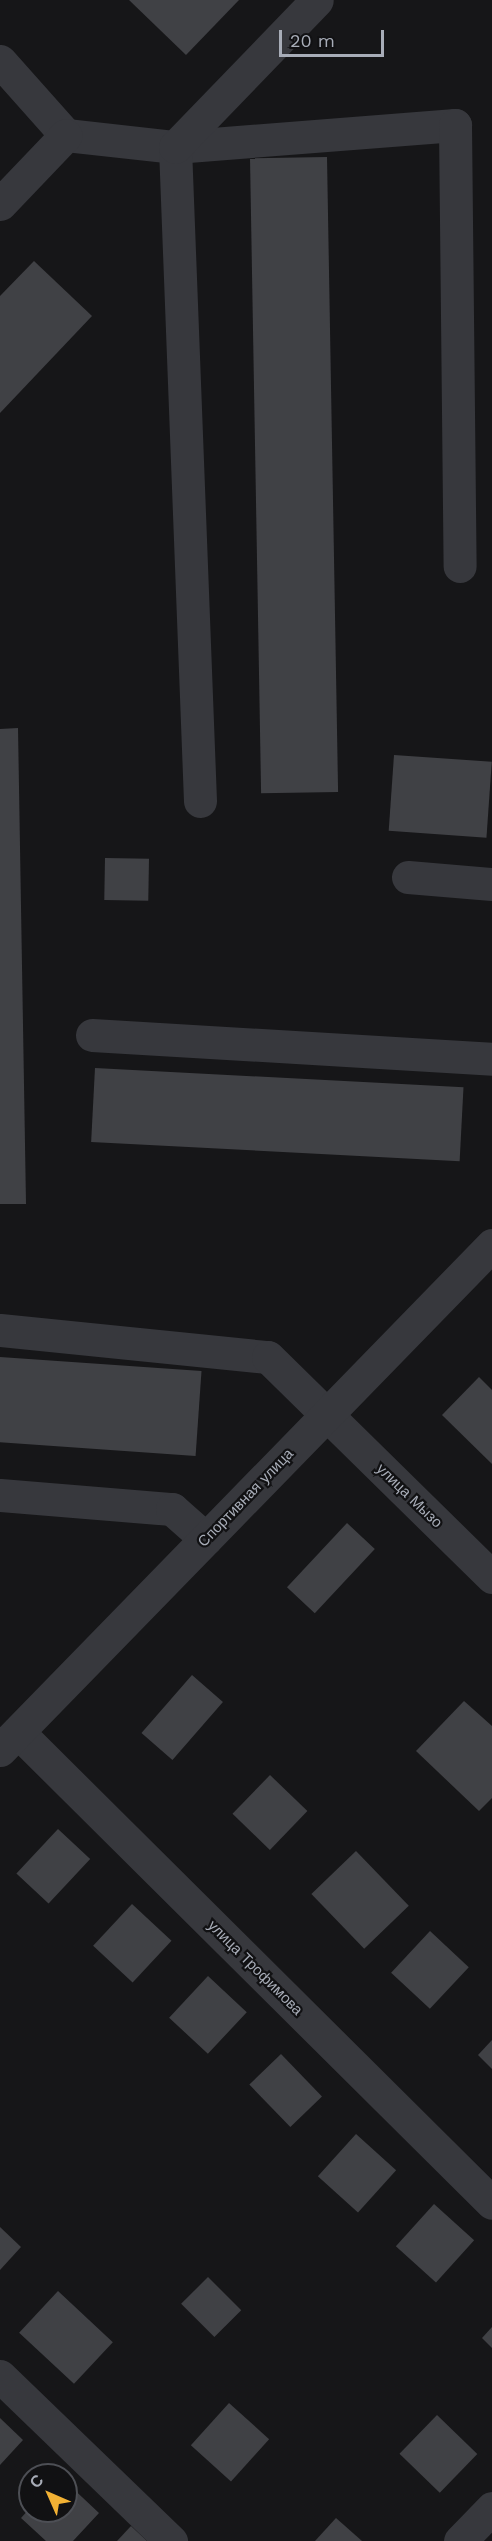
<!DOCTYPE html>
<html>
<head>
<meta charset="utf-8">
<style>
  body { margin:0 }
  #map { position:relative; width:492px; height:2541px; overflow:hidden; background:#161618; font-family:"Work Sans",sans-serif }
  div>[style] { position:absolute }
  .building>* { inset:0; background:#404145; transform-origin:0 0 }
  .minor>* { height:33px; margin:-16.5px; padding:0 16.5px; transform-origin:16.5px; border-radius:16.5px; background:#37383d }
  span { translate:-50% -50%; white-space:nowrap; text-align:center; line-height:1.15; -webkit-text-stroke:4.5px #111113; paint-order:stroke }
  .street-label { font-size:15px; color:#a8adb8 }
  .north { position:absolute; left:18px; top:2463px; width:60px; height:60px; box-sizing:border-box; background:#111113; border:2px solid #4d4f55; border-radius:50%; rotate:315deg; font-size:16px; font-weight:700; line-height:24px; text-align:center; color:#a8adb8 }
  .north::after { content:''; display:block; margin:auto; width:21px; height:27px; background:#f2b134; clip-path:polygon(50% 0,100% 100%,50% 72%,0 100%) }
  .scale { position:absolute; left:279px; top:30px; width:105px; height:27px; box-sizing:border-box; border:3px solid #a8adb8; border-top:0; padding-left:8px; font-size:18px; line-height:21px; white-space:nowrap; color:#a8adb8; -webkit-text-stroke:4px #111113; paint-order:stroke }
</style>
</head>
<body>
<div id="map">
  <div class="building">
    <div style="clip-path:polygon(129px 0,239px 0,186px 55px)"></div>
    <div style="left:327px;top:157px;width:635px;height:77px;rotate:89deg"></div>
    <div style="clip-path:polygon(34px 261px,92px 316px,0 413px,0 296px)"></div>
    <div style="clip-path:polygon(18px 728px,26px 1204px,0 1204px,0 729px)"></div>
    <div style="left:394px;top:755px;width:98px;height:76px;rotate:4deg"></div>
    <div style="left:105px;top:858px;width:44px;height:42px;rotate:1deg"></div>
    <div style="left:95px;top:1068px;width:369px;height:74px;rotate:3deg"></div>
    <div style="left:0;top:1357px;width:202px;height:85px;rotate:4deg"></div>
    <div style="clip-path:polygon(479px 1377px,492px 1390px,492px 1464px,442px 1415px)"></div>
    <div style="left:347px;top:1523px;width:38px;height:88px;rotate:43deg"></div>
    <div style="left:192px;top:1675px;width:41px;height:77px;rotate:41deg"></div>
    <div style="clip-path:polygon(464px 1701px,492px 1726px,492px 1798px,479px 1811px,416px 1751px)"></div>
    <div style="left:270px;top:1775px;width:52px;height:54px;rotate:44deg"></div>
    <div style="left:58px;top:1829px;width:44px;height:61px;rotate:43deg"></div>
    <div style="left:356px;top:1851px;width:76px;height:62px;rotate:46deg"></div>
    <div style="left:132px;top:1904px;width:54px;height:57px;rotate:43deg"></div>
    <div style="left:430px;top:1931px;width:53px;height:57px;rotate:43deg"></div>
    <div style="left:208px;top:1976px;width:53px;height:57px;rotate:43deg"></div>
    <div style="clip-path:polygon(492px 2040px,492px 2069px,478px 2055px)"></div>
    <div style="left:281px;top:2054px;width:59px;height:44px;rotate:46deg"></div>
    <div style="left:356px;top:2134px;width:54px;height:57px;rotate:42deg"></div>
    <div style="left:434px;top:2204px;width:54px;height:57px;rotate:42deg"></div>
    <div style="clip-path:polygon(0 2227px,21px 2247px,0 2270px)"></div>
    <div style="left:208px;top:2277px;width:47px;height:38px;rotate:45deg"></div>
    <div style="left:58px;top:2291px;width:75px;height:57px;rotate:43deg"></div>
    <div style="clip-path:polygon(492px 2327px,492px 2348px,482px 2338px)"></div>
    <div style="left:229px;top:2403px;width:54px;height:57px;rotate:42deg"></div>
    <div style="left:437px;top:2415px;width:56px;height:54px;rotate:44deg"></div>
    <div style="clip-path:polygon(0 2418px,23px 2440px,0 2465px)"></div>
    <div style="clip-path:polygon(66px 2482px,99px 2513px,73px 2541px,46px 2541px,21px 2518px,30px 2508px,66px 2511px)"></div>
    <div style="clip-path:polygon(336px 2518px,362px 2541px,315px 2541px)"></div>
    <div style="clip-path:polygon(131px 2526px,147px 2541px,117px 2541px)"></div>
  </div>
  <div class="minor">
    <div style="left:0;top:61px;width:99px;rotate:48.3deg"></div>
    <div style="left:66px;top:135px;width:110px;rotate:6.3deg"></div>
    <div style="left:175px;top:147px;width:281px;rotate:-4.5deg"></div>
    <div style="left:455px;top:125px;width:441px;rotate:89.4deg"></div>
    <div style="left:0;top:204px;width:95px;rotate:-46.3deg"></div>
    <div style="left:200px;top:801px;width:654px;rotate:-92.19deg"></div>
    <div style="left:175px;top:147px;width:204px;rotate:-46deg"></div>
    <div style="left:408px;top:877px;width:84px;rotate:4.8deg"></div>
    <div style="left:92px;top:1035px;width:401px;rotate:3.4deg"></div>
    <div style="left:0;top:1330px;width:269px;rotate:5.8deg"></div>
    <div style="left:268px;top:1357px;width:314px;rotate:44.5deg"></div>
    <div style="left:0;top:1495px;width:173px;rotate:4.7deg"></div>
    <div style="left:172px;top:1509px;width:45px;rotate:41.4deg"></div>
    <div style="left:18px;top:1732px;width:668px;rotate:44.82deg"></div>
    <div style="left:0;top:1750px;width:705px;rotate:-45.75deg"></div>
    <div style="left:0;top:2376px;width:238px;rotate:44deg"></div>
    <div style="left:460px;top:2541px;width:46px;rotate:-45.9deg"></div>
  </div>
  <div class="street-label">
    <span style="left:409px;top:1496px;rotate:44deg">улица Мызо</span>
    <span style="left:246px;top:1498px;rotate:-46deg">Спортивная улица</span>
    <span style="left:255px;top:1968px;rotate:45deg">улица Трофимова</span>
  </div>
  <div class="north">С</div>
  <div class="scale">20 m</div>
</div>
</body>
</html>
